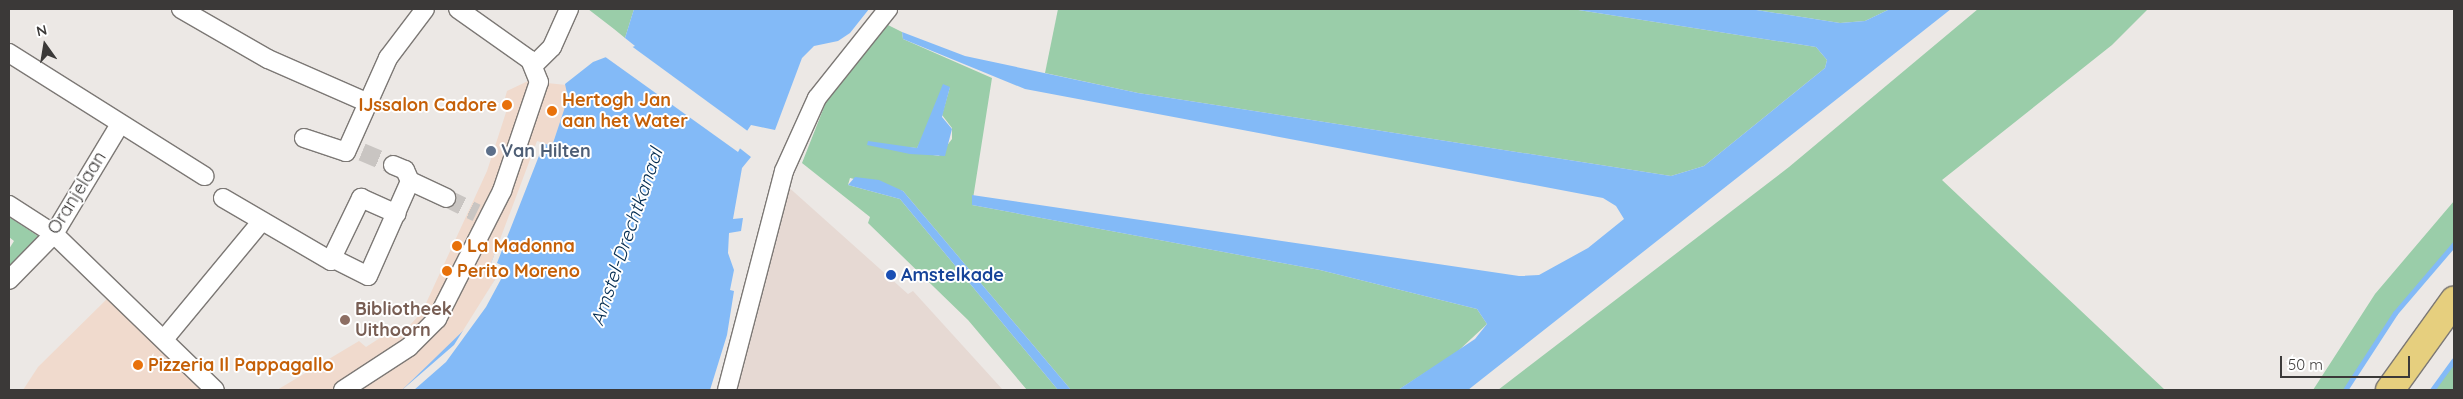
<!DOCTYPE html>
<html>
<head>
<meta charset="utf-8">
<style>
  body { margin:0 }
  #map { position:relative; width:2463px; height:399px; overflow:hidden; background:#ece8e5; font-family:Quicksand,sans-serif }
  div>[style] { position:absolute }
  .commercial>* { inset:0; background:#f0dacd }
  .built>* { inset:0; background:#e6d9d3 }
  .green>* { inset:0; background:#9acda9 }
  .water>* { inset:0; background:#83baf7 }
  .pier>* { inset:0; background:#ece8e5 }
  .stream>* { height:5px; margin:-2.5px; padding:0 2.5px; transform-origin:2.5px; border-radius:2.5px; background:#83baf7 }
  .minor-tunnel>* { height:18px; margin-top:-9px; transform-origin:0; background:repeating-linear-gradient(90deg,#c9c5c2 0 18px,transparent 0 27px) }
  .roads { filter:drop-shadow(1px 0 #7c7875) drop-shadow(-1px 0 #7c7875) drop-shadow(0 1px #7c7875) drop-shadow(0 -1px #7c7875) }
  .minor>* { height:18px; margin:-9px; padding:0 9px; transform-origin:9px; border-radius:9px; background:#fff }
  .primary>* { height:28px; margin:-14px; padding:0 14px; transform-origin:14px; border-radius:14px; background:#e6cf7e }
  .dots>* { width:14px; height:14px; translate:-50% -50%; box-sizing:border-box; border:2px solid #fff; border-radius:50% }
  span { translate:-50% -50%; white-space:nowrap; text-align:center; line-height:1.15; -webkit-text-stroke:4px #fff; paint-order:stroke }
  .food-label { font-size:18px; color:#c56008; font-weight:700 }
  .left { translate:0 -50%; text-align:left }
  .right { translate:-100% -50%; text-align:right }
  .service-label { font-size:18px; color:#4e5e75; font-weight:700 }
  .street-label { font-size:18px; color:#3b3938 }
  .transit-label { font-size:18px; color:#164399; font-weight:700 }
  .education-label { font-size:18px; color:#785e54; font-weight:700 }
  .water-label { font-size:19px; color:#032c51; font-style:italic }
  .frame { position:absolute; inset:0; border:10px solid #3b3938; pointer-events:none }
  .north { position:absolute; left:20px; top:20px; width:50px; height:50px; -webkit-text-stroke:4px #fff; paint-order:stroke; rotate:347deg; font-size:14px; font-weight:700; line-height:20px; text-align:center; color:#3b3938 }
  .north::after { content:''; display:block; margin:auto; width:18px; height:22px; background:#3b3938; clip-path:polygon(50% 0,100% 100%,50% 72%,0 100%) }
  .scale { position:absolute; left:2280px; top:356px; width:130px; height:22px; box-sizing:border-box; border:2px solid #3b3938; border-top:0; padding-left:6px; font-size:15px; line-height:18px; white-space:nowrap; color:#3b3938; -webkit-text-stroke:4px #fff; paint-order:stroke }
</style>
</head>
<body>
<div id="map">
  <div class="commercial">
    <div style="clip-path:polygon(528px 81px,566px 85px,570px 98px,502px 273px,456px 344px,405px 390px,277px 390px,359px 341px,366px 347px,389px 332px,398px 338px,422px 312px,487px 171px,510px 100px,505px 98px,507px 91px)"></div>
    <div style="clip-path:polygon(115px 291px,215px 390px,23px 390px,38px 367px)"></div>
  </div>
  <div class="built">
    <div style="clip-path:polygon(785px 184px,908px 294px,913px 291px,1003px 390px,736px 390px)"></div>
  </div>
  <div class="green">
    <div style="clip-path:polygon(588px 9px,634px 9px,625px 38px,614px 29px)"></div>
    <div style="clip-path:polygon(1058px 9px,1572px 9px,1816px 47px,1827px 60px,1825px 68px,1704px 166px,1671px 176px,1138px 93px,1045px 73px)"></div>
    <div style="clip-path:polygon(1750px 9px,1890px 9px,1865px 21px,1840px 23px)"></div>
    <div style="clip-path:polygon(1978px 9px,2148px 9px,2112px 45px,1942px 180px,2165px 390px,1498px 390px,1789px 167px)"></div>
    <div style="clip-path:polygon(evenodd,888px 25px,902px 32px,903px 39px,992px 78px,972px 205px,1320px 270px,1477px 309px,1487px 324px,1456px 353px,1398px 390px,1071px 390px,903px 191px,850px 178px,848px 185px,900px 199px,1058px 390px,1027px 390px,968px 320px,868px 223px,870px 217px,802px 163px,828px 97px,888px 25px,950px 87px,942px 115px,952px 128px,952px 139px,939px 156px,867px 144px,917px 148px,950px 87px)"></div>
    <div style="clip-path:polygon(2454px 201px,2454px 244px,2395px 313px,2345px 390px,2313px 390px,2375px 294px)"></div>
    <div style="clip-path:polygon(9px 217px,41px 238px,9px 271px,9px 249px,14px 241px,9px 237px)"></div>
    <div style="clip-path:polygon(2454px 360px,2454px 390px,2432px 390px,2436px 384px)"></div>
  </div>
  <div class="water">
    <div style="clip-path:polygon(634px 9px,869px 9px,850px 33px,838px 41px,814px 46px,802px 58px,775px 130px,751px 125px,737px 146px,751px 157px,742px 168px,733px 219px,743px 218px,741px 231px,729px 233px,728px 253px,734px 270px,730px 290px,734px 291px,727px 335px,710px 390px,402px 390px,468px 326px,499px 273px,490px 266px,539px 142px,552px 146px,568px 98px,565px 84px,593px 62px,635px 46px,625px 38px)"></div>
    <div style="clip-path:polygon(1572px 9px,1750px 9px,1840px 23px,1865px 21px,1890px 9px,1951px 9px,1468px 390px,1398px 390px,1475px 339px,1487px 324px,1477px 309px,1320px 270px,972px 205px,972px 195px,1519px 276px,1539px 275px,1588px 248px,1624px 219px,1616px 206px,1603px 198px,1025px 89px,903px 39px,902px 32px,965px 56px,1138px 93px,1671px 176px,1704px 166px,1825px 68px,1827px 60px,1816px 47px)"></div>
    <div style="clip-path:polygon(943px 84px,950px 87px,942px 117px,952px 129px,945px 156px,910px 154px,867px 145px,868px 141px,917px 148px)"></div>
    <div style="clip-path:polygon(855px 177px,879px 180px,903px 191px,1071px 390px,1058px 390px,900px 199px,848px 185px)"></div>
  </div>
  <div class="pier">
    <div style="clip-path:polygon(630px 45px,749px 132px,738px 152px,604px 56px)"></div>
    <div style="clip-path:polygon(537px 141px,544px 143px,497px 263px,507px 268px,486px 307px,446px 362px,414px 390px,402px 390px,454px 345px,499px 273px,490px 266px)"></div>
  </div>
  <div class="stream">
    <div style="left:2345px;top:390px;width:92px;rotate:-57deg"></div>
    <div style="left:2395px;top:313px;width:91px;rotate:-49.5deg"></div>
    <div style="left:2432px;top:390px;width:37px;rotate:-54deg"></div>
  </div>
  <div class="minor-tunnel">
    <div style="left:362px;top:152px;width:34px;rotate:23deg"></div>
    <div style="left:446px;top:198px;width:34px;rotate:26deg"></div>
  </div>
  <div class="roads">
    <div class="minor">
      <div style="left:181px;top:9px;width:100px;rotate:29.9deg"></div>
      <div style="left:268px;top:59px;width:109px;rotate:23.7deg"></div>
      <div style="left:9px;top:53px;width:231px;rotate:32.2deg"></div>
      <div style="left:535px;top:64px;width:24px;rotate:-45deg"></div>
      <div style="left:552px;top:47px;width:42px;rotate:-65.9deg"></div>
      <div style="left:304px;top:138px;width:44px;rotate:18.4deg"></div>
      <div style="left:346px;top:152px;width:103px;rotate:-65.9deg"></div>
      <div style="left:388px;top:58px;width:61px;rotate:-52.9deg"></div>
      <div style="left:393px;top:165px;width:13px;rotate:23deg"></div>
      <div style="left:405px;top:170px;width:12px;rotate:66deg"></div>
      <div style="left:410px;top:181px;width:40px;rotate:25deg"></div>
      <div style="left:223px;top:198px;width:125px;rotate:30.3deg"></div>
      <div style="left:331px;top:261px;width:3px;rotate:-72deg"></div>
      <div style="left:332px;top:258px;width:40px;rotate:26.6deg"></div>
      <div style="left:368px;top:276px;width:104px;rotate:-66.1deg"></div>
      <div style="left:9px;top:205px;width:54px;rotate:32.8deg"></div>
      <div style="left:54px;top:234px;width:224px;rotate:44.1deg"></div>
      <div style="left:332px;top:258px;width:67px;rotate:-64.2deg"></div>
      <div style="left:361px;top:198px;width:39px;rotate:24deg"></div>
      <div style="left:9px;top:280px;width:64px;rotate:-45.6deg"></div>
      <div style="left:54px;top:234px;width:128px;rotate:-59deg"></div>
      <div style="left:165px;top:338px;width:151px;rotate:-50.4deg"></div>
      <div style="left:343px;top:390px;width:79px;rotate:-33.1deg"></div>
      <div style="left:409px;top:347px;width:40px;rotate:-45deg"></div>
      <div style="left:437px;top:319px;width:144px;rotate:-63.1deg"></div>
      <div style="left:502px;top:191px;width:115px;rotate:-71.3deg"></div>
      <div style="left:539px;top:82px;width:24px;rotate:-112deg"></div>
      <div style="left:530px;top:60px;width:88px;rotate:-144.7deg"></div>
      <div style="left:727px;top:390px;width:226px;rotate:-75.4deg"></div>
      <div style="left:784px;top:171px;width:80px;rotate:-65.7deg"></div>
      <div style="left:817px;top:98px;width:114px;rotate:-51.4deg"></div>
    </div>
    <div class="primary">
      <div style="left:2390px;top:390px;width:110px;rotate:-54.3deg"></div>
    </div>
  </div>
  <div class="dots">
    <div style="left:507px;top:105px;background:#e8710a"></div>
    <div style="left:552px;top:111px;background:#e8710a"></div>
    <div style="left:491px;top:151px;background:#5c6f8a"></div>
    <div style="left:457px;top:246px;background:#e8710a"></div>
    <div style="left:447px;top:271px;background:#e8710a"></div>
    <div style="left:891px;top:275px;background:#1a4fb4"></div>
    <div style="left:345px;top:320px;background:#8d6e63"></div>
    <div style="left:138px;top:365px;background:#e8710a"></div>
  </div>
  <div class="food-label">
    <span class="left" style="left:562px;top:111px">Hertogh Jan<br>aan het Water</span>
    <span class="right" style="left:497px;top:105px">IJssalon Cadore</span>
    <span class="left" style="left:467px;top:246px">La Madonna</span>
    <span class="left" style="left:457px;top:271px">Perito Moreno</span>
    <span class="left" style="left:148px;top:365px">Pizzeria Il Pappagallo</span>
  </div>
  <div class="service-label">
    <span class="left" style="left:501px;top:151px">Van Hilten</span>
  </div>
  <div class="street-label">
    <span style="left:77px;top:193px;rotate:-58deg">Oranjelaan</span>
  </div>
  <div class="transit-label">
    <span class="left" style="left:901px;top:275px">Amstelkade</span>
  </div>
  <div class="education-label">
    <span class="left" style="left:355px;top:320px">Bibliotheek<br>Uithoorn</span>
  </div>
  <div class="water-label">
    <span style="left:627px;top:237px;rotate:-71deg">Amstel-Drechtkanaal</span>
  </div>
  <div class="frame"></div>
  <div class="north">N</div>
  <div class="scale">50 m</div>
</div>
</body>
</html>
